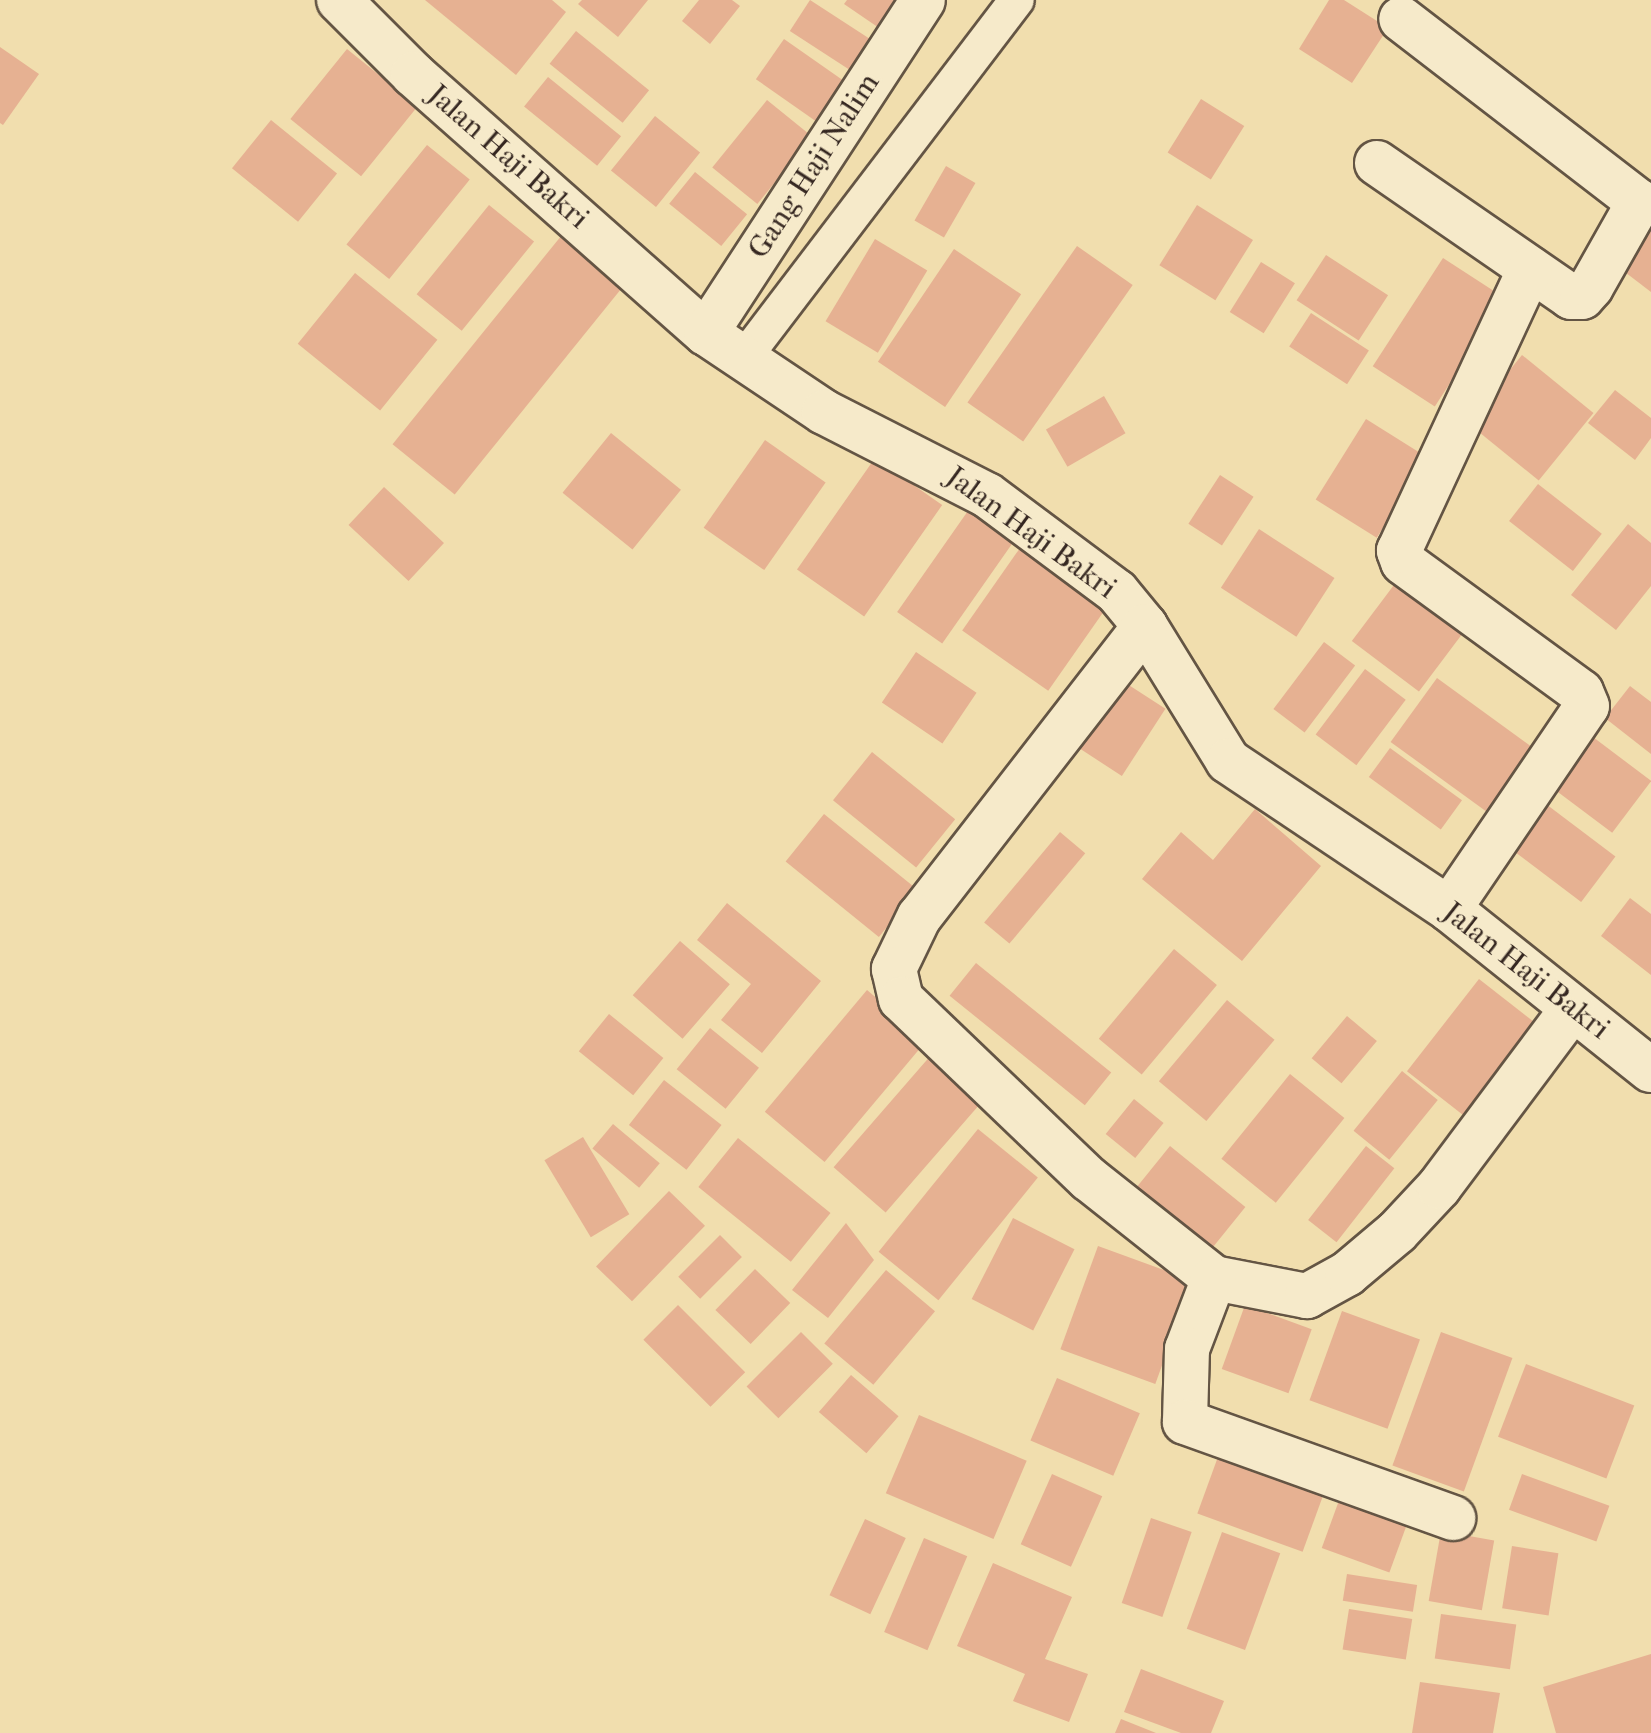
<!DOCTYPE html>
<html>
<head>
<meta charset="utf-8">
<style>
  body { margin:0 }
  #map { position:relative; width:1651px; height:1733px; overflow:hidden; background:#f1deae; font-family:"IM FELL French Canon",serif }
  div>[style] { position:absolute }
  .building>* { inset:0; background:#e6b192; transform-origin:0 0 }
  .roads { filter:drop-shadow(2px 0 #645544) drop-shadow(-2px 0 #645544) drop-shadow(0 2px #645544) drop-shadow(0 -2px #645544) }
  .service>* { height:34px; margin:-17px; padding:0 17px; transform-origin:17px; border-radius:17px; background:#f6eaca }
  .minor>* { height:44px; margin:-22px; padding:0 22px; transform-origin:22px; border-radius:22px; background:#f6eaca }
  span { translate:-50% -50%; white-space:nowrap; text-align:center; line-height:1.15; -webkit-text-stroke:6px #f6eaca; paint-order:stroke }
  .street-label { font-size:30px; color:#352721 }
</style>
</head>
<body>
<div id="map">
  <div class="building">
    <div style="clip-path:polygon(425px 0,552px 0,566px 12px,516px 75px)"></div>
    <div style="clip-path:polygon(582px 0,648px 0,618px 37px,578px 4px)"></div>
    <div style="clip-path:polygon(699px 0,732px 0,740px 6px,710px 44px,682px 21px)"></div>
    <div style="left:810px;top:0;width:78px;height:37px;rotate:33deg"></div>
    <div style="clip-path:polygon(847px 0,896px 0,901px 4px,882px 30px,844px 4px)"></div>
    <div style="clip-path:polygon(1329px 0,1344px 0,1388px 28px,1352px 83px,1299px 49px)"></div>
    <div style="left:576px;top:31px;width:94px;height:42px;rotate:39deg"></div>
    <div style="left:784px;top:39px;width:75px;height:49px;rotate:35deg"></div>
    <div style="clip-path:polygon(0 47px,39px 74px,3px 125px,0 123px)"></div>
    <div style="left:347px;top:49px;width:91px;height:90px;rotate:39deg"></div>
    <div style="left:548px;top:77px;width:94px;height:38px;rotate:39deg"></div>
    <div style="left:1201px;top:99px;width:51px;height:63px;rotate:32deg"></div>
    <div style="left:767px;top:100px;width:58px;height:87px;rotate:39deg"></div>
    <div style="left:655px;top:116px;width:58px;height:70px;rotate:39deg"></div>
    <div style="left:271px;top:120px;width:85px;height:62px;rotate:39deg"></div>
    <div style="left:427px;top:145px;width:55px;height:128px;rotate:39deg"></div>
    <div style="left:946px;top:166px;width:34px;height:63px;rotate:30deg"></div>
    <div style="left:695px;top:172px;width:67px;height:41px;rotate:39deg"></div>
    <div style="left:489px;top:205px;width:58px;height:115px;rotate:39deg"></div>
    <div style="left:1197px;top:205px;width:66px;height:71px;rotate:32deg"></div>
    <div style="clip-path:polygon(1651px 221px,1651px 292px,1617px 266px)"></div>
    <div style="left:570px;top:225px;width:80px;height:282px;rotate:39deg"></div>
    <div style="left:875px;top:239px;width:61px;height:96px;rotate:31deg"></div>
    <div style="left:1077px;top:246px;width:68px;height:191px;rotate:35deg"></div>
    <div style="left:954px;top:249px;width:81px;height:136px;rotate:34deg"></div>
    <div style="left:1326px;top:255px;width:74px;height:54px;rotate:33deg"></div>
    <div style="left:1443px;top:258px;width:74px;height:129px;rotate:33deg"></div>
    <div style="left:1261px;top:262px;width:40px;height:59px;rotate:32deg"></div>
    <div style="left:355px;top:273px;width:106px;height:91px;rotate:39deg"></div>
    <div style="left:1311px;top:313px;width:69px;height:40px;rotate:33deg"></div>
    <div style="left:1522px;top:355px;width:92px;height:87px;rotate:39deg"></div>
    <div style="clip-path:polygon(1615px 390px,1651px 418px,1651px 438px,1635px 460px,1588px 423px)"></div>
    <div style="left:1104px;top:396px;width:43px;height:67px;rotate:60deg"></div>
    <div style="left:1366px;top:419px;width:72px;height:95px;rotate:32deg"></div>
    <div style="left:611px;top:433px;width:90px;height:77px;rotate:39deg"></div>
    <div style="left:765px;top:440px;width:74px;height:107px;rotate:35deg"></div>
    <div style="left:875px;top:458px;width:82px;height:136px;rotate:35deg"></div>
    <div style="left:1220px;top:475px;width:40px;height:58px;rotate:33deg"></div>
    <div style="left:1538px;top:484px;width:81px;height:47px;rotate:38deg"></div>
    <div style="left:384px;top:487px;width:82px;height:52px;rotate:43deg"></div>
    <div style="left:970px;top:508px;width:55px;height:127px;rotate:35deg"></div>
    <div style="clip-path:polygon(1628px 524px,1651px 543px,1651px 586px,1616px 630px,1571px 595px)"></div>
    <div style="left:1259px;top:529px;width:90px;height:70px;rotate:33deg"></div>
    <div style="left:1027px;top:538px;width:105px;height:113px;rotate:35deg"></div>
    <div style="left:1406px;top:569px;width:84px;height:90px;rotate:37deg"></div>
    <div style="left:1324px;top:642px;width:39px;height:84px;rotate:37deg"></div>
    <div style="left:916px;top:652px;width:73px;height:61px;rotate:34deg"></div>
    <div style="left:1365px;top:669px;width:51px;height:82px;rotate:37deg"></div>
    <div style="left:1437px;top:678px;width:123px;height:79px;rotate:36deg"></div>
    <div style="left:1121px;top:680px;width:53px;height:80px;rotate:33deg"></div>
    <div style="clip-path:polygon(1630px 686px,1651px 702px,1651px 754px,1605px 718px)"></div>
    <div style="left:1581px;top:728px;width:88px;height:65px;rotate:37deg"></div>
    <div style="left:1390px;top:748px;width:89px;height:36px;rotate:36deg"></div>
    <div style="left:872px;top:752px;width:107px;height:62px;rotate:39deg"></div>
    <div style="left:1538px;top:798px;width:97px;height:57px;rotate:37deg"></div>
    <div style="clip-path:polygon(1255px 809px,1321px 866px,1242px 961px,1142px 879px,1181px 832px,1213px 860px)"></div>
    <div style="left:824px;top:814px;width:120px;height:61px;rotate:39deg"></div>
    <div style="left:1060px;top:832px;width:33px;height:118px;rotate:40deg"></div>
    <div style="clip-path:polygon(1630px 898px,1651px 914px,1651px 975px,1601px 936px)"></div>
    <div style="clip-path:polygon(727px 903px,821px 981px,762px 1053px,721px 1020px,751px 984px,697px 940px)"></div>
    <div style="left:680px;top:941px;width:66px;height:72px;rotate:41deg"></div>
    <div style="left:1174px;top:949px;width:56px;height:117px;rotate:40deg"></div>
    <div style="left:976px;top:963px;width:174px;height:42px;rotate:39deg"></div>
    <div style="left:1479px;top:979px;width:72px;height:117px;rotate:38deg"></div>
    <div style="left:867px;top:990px;width:78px;height:159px;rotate:40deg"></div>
    <div style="left:1227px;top:1000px;width:62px;height:106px;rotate:40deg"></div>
    <div style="left:609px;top:1014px;width:70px;height:48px;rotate:39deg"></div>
    <div style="left:1347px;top:1016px;width:39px;height:55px;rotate:40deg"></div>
    <div style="left:710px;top:1028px;width:63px;height:53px;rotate:39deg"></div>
    <div style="left:932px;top:1054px;width:69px;height:150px;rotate:41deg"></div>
    <div style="left:1402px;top:1071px;width:46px;height:77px;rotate:39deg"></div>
    <div style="left:1290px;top:1074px;width:70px;height:109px;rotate:39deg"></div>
    <div style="left:664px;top:1080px;width:73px;height:57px;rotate:38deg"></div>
    <div style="left:1134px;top:1099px;width:38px;height:45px;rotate:39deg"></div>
    <div style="left:613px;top:1124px;width:61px;height:32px;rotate:40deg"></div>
    <div style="left:978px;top:1129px;width:77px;height:158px;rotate:39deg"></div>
    <div style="left:583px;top:1137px;width:90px;height:45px;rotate:59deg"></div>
    <div style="left:738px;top:1138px;width:119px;height:63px;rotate:39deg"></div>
    <div style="left:1170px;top:1146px;width:97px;height:53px;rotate:39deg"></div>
    <div style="left:1366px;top:1146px;width:36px;height:94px;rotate:38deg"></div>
    <div style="left:669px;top:1191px;width:50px;height:105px;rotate:44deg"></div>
    <div style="left:1013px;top:1218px;width:69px;height:91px;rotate:27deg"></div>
    <div style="clip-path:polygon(846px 1223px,874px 1260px,828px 1318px,792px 1290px)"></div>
    <div style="left:720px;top:1235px;width:31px;height:59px;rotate:45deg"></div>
    <div style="left:1098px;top:1246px;width:101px;height:110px;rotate:20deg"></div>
    <div style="left:755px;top:1269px;width:49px;height:57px;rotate:44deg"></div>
    <div style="left:886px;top:1270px;width:64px;height:96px;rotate:40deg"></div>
    <div style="left:678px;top:1305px;width:95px;height:49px;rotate:45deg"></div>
    <div style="left:1245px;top:1305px;width:71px;height:68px;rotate:20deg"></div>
    <div style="left:1342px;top:1311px;width:83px;height:95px;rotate:20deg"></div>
    <div style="left:801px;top:1332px;width:45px;height:77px;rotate:45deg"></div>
    <div style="left:1441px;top:1332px;width:76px;height:142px;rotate:20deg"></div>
    <div style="left:1526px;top:1364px;width:116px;height:78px;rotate:21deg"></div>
    <div style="left:851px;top:1375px;width:63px;height:49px;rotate:41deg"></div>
    <div style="left:1057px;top:1378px;width:90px;height:68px;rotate:23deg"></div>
    <div style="left:919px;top:1415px;width:117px;height:85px;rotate:23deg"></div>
    <div style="left:1223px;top:1443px;width:112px;height:75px;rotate:20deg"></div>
    <div style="left:1052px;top:1474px;width:55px;height:77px;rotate:24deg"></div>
    <div style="left:1522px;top:1474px;width:93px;height:38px;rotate:20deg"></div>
    <div style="left:1345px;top:1484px;width:72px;height:68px;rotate:20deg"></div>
    <div style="left:1151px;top:1518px;width:43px;height:90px;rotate:19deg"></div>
    <div style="left:865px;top:1519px;width:45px;height:84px;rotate:25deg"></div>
    <div style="left:1441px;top:1531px;width:54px;height:71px;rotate:10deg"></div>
    <div style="left:1222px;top:1532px;width:62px;height:103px;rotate:20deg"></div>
    <div style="left:924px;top:1538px;width:47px;height:102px;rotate:23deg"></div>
    <div style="left:1512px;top:1546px;width:47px;height:63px;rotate:9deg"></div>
    <div style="clip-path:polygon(993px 1563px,1072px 1597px,1045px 1659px,1088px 1674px,1069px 1722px,1013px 1701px,1025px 1674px,957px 1646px)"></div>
    <div style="left:1347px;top:1574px;width:71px;height:27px;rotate:9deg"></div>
    <div style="left:1349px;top:1609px;width:64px;height:41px;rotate:9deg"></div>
    <div style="left:1441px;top:1614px;width:76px;height:45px;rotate:8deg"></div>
    <div style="clip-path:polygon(1651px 1654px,1651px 1733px,1556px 1733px,1543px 1687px)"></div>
    <div style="clip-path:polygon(1141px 1669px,1224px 1701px,1211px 1733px,1181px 1733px,1124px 1712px)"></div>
    <div style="clip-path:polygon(1420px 1682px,1500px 1693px,1493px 1733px,1412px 1733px)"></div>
    <div style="clip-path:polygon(1121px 1719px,1156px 1733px,1115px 1733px)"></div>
  </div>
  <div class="roads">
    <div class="service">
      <div style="left:744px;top:358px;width:450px;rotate:-52.7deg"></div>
    </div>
    <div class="minor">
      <div style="left:339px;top:0;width:105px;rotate:45deg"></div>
      <div style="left:413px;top:74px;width:391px;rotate:41.5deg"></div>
      <div style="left:706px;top:333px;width:142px;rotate:33.8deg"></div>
      <div style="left:824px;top:412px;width:183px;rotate:27deg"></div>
      <div style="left:987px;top:495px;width:162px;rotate:36.7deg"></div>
      <div style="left:1117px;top:592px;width:44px;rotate:50.5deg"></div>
      <div style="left:1145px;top:626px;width:158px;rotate:58.4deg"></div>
      <div style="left:1228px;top:761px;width:266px;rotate:33.8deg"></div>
      <div style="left:1449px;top:909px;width:258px;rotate:38.6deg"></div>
      <div style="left:1377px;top:163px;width:236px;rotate:34.6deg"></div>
      <div style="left:1571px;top:297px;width:11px"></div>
      <div style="left:1582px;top:297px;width:13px;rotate:-48deg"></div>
      <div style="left:1591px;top:287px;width:98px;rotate:-60.5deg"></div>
      <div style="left:1639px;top:202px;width:300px;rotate:-142.4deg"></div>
      <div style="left:706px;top:333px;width:397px;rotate:-56.9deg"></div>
      <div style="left:1145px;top:626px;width:368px;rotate:127.8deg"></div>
      <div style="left:919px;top:917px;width:58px;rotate:115.7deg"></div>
      <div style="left:894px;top:969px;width:31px;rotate:77deg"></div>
      <div style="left:901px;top:999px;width:260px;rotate:43.8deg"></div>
      <div style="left:1089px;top:1179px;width:159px;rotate:38.4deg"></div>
      <div style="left:1214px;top:1278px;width:95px;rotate:11deg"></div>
      <div style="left:1307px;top:1296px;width:46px;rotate:-28.8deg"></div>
      <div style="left:1347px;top:1274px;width:65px;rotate:-40deg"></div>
      <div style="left:1397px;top:1232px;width:62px;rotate:-47deg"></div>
      <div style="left:1439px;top:1187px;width:222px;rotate:-53.2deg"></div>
      <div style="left:1449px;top:909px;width:245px;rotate:-55.8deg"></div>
      <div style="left:1587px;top:706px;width:15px;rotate:-113deg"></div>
      <div style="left:1581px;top:692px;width:220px;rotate:-143.9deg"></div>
      <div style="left:1403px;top:562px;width:12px;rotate:-110deg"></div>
      <div style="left:1399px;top:551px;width:311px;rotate:-65.1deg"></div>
      <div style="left:1214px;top:1278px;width:76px;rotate:110.8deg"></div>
      <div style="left:1187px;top:1349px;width:73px;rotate:91.6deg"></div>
      <div style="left:1185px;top:1422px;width:285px;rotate:19.7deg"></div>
    </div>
  </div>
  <div class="street-label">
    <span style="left:508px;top:157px;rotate:41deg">Jalan Haji Bakri</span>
    <span style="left:814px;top:166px;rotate:-57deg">Gang Haji Nalim</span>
    <span style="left:1031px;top:533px;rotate:36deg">Jalan Haji Bakri</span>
    <span style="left:1526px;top:971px;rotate:38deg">Jalan Haji Bakri</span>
  </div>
</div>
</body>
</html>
